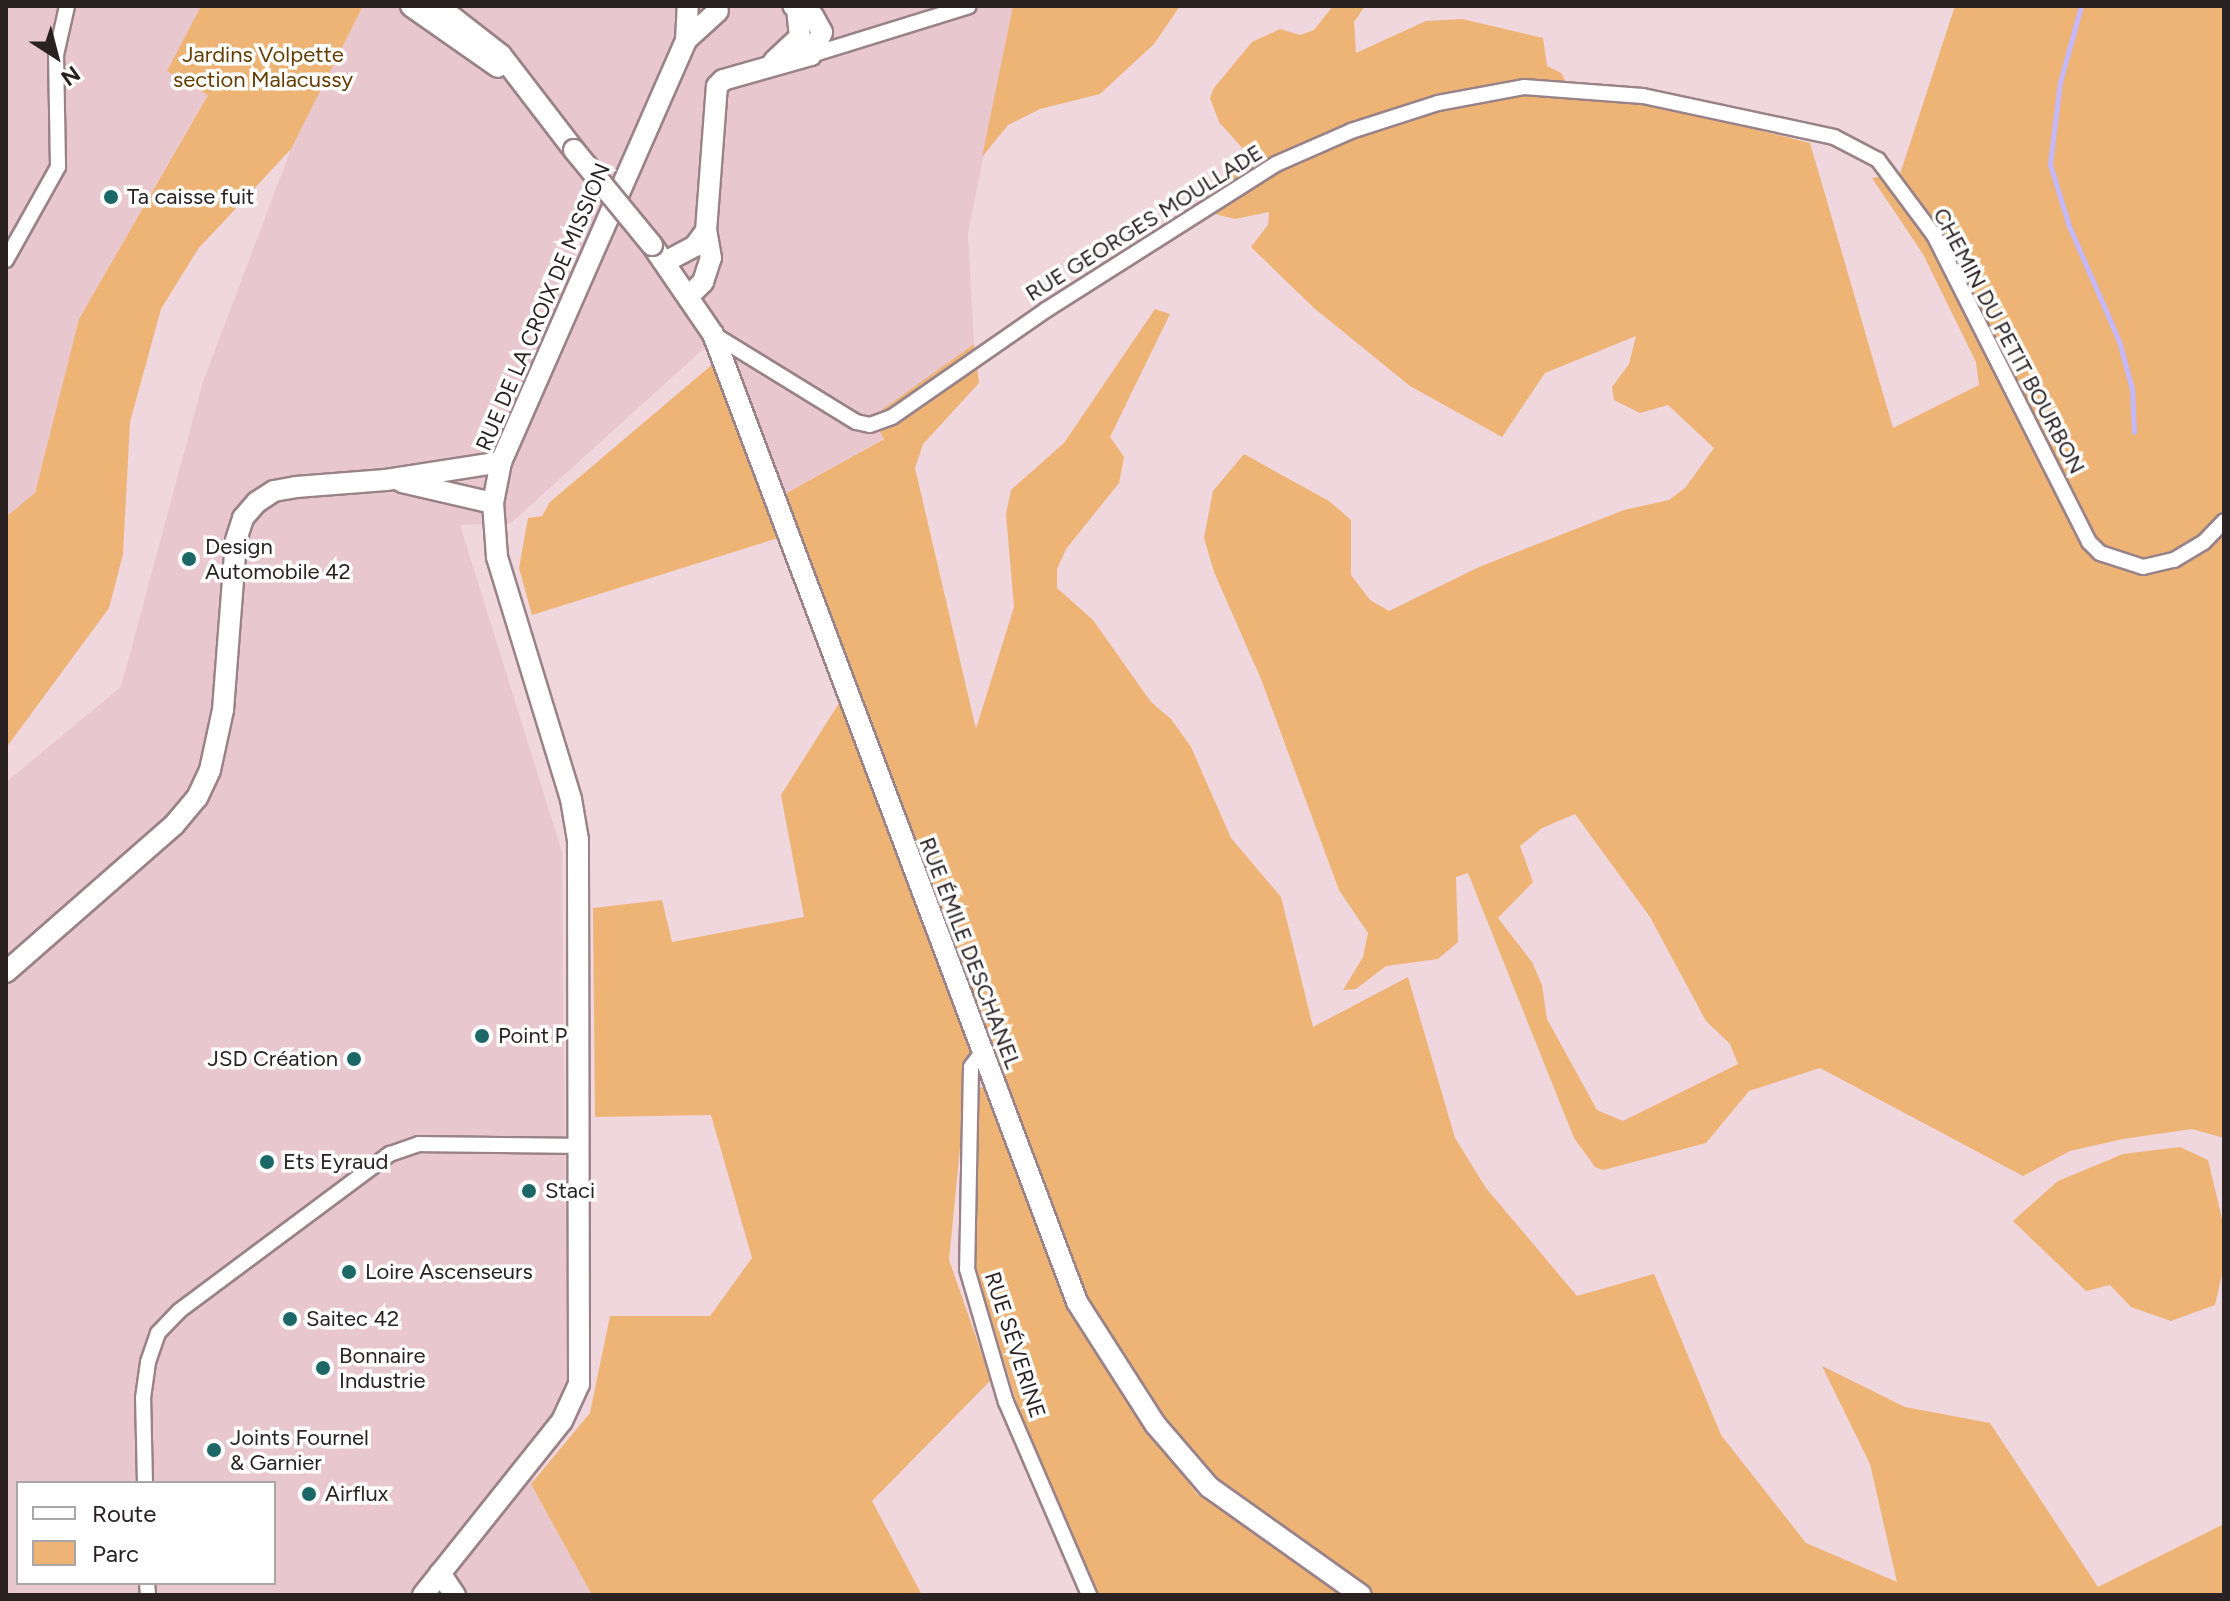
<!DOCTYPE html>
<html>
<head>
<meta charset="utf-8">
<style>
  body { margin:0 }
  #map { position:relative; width:2230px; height:1601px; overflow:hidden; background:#f0d6dd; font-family:Figtree,sans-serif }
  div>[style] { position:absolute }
  .built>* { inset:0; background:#e8c7ce }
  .green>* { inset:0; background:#edb476 }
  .stream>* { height:5px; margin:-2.5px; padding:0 2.5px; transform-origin:2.5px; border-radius:2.5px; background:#c4b7fa }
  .roads { filter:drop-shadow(2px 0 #998288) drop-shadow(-2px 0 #998288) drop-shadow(0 2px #998288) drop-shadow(0 -2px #998288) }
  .street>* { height:14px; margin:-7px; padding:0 7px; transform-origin:7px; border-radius:7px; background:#fff }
  .secondary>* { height:20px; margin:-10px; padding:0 10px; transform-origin:10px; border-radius:10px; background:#fff }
  .bridges { filter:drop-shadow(2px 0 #998288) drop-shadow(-2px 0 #998288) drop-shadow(0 2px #998288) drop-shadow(0 -2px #998288) }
  .secondary-bridge>* { height:20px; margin:-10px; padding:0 10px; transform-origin:10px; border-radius:10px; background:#fff }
  .dots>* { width:22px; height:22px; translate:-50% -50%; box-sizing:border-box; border:4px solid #fff; border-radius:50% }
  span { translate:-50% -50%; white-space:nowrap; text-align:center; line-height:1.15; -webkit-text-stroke:7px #fff; paint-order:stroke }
  .park-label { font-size:22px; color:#653c00 }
  .poi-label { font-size:22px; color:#2a2123 }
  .left { translate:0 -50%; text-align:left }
  .right { translate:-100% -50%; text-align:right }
  .street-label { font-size:22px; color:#2a2123 }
  .frame { position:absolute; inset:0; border:8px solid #2a2123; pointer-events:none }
  .legend { position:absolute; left:16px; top:1481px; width:260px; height:104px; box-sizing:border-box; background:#fff; border:2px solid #aaa6a7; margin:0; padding:10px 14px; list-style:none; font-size:24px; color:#2a2123 }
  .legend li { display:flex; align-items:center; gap:16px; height:40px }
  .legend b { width:40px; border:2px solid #aaa6a7 }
  .north { position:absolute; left:16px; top:16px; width:80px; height:80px; -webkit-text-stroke:6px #fff; paint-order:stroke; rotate:144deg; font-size:22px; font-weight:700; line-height:32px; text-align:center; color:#2a2123 }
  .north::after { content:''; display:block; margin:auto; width:28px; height:36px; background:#2a2123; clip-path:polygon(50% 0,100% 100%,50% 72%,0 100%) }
</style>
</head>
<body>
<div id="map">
  <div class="built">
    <div style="clip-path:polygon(6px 6px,201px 6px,167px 71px,208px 94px,79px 319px,35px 493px,6px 517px)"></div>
    <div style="clip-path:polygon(evenodd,363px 6px,1013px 6px,968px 234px,974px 344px,873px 417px,884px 438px,785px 494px,722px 332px,511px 523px,460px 525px,562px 852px,567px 1380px,531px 1484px,592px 1595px,6px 1595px,6px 782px,121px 687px,203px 382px,291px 149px,363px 6px,18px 1483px,274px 1483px,274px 1583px,18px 1583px,18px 1483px)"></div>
  </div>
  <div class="green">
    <div style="clip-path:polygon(201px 6px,363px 6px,291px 149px,198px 249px,161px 309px,130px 422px,123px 554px,109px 608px,6px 748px,6px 517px,35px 493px,79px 319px,208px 95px,167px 71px)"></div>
    <div style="clip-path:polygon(1013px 6px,1180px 6px,1154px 44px,1100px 94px,1040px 109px,1008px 125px,982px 157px)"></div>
    <div style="clip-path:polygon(evenodd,1333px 6px,1365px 6px,1354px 22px,1356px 53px,1426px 21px,1462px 19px,1543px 38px,1547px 66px,1561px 73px,1573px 94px,1646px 102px,1810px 143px,1893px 428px,1979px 385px,1976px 362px,1923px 254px,1872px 178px,1900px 174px,1955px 6px,2224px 6px,2224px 1138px,2192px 1129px,2123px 1139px,2070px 1151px,2023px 1176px,1820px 1068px,1749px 1091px,1706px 1143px,1603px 1170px,1595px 1167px,1574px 1138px,1468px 873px,1456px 877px,1458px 942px,1438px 959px,1386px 966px,1356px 989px,1343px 990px,1363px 957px,1368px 933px,1339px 890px,1261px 679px,1214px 572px,1204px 538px,1213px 491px,1244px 454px,1329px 501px,1351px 520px,1351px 575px,1370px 600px,1389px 611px,1479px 567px,1624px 510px,1669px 500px,1685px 488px,1714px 448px,1668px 405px,1640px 413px,1614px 400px,1612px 387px,1629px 364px,1636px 336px,1545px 373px,1502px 437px,1410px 386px,1314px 308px,1251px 247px,1268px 225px,1269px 212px,1235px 219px,1215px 214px,1210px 193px,1240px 166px,1244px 150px,1219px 122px,1210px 98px,1214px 88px,1252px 42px,1280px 29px,1300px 35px,1314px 30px,1333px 6px,1575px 814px,1650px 917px,1706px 1021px,1730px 1044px,1738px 1064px,1623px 1121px,1597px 1110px,1547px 1019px,1542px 985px,1532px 962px,1498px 918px,1533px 882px,1520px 846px,1542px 828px,1575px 814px)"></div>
    <div style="clip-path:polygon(1155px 309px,1170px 314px,1110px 437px,1124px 457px,1119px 483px,1066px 549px,1057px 569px,1057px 588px,1093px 620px,1151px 702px,1171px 719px,1191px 747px,1231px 838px,1281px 897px,1313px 1027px,1408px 977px,1455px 1138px,1486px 1188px,1577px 1296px,1654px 1274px,1721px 1435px,1806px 1543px,1897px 1582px,1870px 1464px,1822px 1366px,1905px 1407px,1990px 1423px,2098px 1587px,2224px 1524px,2224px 1595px,1376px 1595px,1216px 1480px,1153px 1409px,1080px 1289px,785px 494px,884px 439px,872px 417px,974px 344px,979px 383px,923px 444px,915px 468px,976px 729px,1014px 607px,1006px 514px,1011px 490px,1064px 443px)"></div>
    <div style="clip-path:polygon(714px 363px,778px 538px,532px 615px,519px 568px,528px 518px,542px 516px,550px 502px)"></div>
    <div style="clip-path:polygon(841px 700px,970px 1046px,949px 1260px,991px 1380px,872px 1501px,922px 1595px,592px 1595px,531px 1484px,590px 1413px,610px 1316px,710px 1316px,752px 1258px,711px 1115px,595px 1117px,593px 908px,662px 900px,672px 942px,804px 917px,781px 795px)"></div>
    <div style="clip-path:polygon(983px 1086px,1066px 1299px,1129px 1406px,1198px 1495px,1229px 1512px,1341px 1595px,1096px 1595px,1026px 1433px,971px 1254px,971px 1163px,978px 1090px)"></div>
    <div style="clip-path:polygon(2180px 1147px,2208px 1160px,2224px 1227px,2224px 1265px,2215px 1305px,2171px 1321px,2131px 1307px,2110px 1285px,2086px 1291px,2013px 1221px,2058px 1181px,2123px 1154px)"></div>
  </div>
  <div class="stream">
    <div style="left:2081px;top:6px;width:79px;rotate:105.4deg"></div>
    <div style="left:2060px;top:82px;width:83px;rotate:97deg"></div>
    <div style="left:2050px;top:164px;width:65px;rotate:73deg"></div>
    <div style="left:2069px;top:226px;width:125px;rotate:66.5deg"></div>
    <div style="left:2119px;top:341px;width:50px;rotate:74.8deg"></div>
    <div style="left:2132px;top:389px;width:43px;rotate:87.3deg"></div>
  </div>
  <div class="roads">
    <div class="street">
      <div style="left:811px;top:55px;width:165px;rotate:-17.2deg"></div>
      <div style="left:6px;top:260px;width:107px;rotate:-60.8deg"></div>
      <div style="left:58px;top:167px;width:112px;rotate:-91deg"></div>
      <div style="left:56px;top:55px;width:50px;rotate:-77.3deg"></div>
      <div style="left:713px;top:334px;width:168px;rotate:31.6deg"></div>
      <div style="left:856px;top:422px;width:14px;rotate:12deg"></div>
      <div style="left:870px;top:425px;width:23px;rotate:-20deg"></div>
      <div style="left:892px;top:417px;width:188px;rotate:-34.8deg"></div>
      <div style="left:1046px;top:310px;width:272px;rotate:-32.4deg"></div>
      <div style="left:1276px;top:164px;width:82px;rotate:-23.7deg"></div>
      <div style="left:1351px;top:131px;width:91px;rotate:-17.8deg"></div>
      <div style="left:1438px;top:103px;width:87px;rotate:-10.5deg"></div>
      <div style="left:1524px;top:87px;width:119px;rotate:4.3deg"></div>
      <div style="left:1643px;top:96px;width:195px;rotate:12.1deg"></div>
      <div style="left:1834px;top:137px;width:50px;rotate:27.6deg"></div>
      <div style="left:1878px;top:160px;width:94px;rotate:53.3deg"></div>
      <div style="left:1934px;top:235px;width:344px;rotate:63.2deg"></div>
      <div style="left:2089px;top:542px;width:16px;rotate:45deg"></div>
      <div style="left:2100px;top:553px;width:45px;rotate:18deg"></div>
      <div style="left:2143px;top:567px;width:32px;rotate:-13deg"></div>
      <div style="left:2174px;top:560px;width:35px;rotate:-31deg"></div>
      <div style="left:2204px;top:542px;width:29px;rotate:-46deg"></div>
      <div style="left:983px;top:1051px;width:20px;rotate:127deg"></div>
      <div style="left:971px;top:1067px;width:202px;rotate:91.1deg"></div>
      <div style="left:967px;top:1269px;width:139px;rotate:73.7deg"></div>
      <div style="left:1006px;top:1402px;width:210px;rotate:66.7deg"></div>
      <div style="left:145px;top:1483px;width:85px;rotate:-91.3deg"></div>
      <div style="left:143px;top:1398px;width:36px;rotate:-82deg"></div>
      <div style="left:148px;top:1362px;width:31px;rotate:-71deg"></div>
      <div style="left:158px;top:1333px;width:30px;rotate:-46deg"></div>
      <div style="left:179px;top:1311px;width:263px;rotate:-36.7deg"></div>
      <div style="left:390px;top:1154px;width:31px;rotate:-19deg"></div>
      <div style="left:419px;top:1144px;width:161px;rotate:0.7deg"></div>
      <div style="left:147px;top:1583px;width:12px;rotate:85deg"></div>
    </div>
    <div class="secondary">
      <div style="left:411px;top:6px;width:106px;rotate:35deg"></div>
      <div style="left:438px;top:6px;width:80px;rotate:37.9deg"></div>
      <div style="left:501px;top:55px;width:120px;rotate:52.5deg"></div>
      <div style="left:686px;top:40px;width:43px;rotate:-42.2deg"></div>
      <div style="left:774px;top:61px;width:35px;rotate:-43deg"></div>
      <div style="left:800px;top:37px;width:27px;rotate:-96deg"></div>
      <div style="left:652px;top:245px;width:108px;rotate:55.6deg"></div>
      <div style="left:713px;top:334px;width:1034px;rotate:69.39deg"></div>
      <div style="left:1077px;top:1302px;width:145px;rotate:57.4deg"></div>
      <div style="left:1155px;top:1424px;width:83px;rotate:49.4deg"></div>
      <div style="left:1209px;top:1487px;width:186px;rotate:35.4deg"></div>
      <div style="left:665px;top:262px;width:34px;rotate:-28deg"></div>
      <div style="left:695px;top:246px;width:19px;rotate:-54deg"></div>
      <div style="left:689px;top:296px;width:20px;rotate:-45deg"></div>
      <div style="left:703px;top:282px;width:25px;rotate:-72deg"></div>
      <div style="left:711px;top:258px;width:27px;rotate:-100deg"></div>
      <div style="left:706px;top:231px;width:145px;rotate:-85.7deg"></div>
      <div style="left:717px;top:86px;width:8px;rotate:-45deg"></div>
      <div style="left:723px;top:80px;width:91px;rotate:-15.9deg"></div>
      <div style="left:811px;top:55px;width:25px;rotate:-64deg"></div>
      <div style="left:822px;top:32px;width:18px;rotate:-119deg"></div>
      <div style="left:813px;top:16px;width:22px;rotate:-153deg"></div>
      <div style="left:402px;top:482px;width:93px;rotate:13deg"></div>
      <div style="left:6px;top:972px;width:223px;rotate:-41.2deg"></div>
      <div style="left:174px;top:825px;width:35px;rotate:-50deg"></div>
      <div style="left:197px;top:798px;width:31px;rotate:-65deg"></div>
      <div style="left:210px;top:770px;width:61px;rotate:-77.8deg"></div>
      <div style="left:223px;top:710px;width:170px;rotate:-85.6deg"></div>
      <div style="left:236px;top:540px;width:23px;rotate:-72deg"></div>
      <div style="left:243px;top:518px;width:21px;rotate:-49deg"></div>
      <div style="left:257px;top:502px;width:20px;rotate:-33deg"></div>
      <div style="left:274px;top:491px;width:22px;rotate:-10deg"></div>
      <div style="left:296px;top:487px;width:90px;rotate:-4.4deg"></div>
      <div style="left:386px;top:480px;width:116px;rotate:-8.9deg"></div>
      <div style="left:440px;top:1573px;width:27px;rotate:56deg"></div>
      <div style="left:423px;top:1595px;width:223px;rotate:-51.4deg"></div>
      <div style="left:562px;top:1421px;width:41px;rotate:-65.3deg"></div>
      <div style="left:579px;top:1384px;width:544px;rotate:-90.11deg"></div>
      <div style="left:578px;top:840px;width:42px;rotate:-99.7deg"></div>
      <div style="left:571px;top:799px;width:253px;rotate:-107deg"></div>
      <div style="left:497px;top:557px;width:54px;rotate:-94.2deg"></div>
      <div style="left:493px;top:503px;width:42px;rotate:-79deg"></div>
      <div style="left:501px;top:462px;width:461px;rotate:-66.3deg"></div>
      <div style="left:686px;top:40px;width:34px;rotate:-87deg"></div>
    </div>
  </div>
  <div class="bridges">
    <div class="secondary-bridge">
      <div style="left:574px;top:150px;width:123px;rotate:50.6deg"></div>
    </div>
  </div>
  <div class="dots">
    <div style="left:111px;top:197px;background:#1b6866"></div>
    <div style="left:189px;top:559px;background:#1b6866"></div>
    <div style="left:482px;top:1036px;background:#1b6866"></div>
    <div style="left:354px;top:1059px;background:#1b6866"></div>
    <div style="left:267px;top:1162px;background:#1b6866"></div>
    <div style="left:529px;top:1191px;background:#1b6866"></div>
    <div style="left:349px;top:1272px;background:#1b6866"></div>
    <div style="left:290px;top:1319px;background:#1b6866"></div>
    <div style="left:323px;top:1368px;background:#1b6866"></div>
    <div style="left:214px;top:1450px;background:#1b6866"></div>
    <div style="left:309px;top:1494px;background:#1b6866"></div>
  </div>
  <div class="park-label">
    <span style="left:263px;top:67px">Jardins Volpette<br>section Malacussy</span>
  </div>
  <div class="poi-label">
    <span class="left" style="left:127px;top:197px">Ta caisse fuit</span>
    <span class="left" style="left:205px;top:559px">Design<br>Automobile 42</span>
    <span class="left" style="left:498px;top:1036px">Point P</span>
    <span class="right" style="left:338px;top:1059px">JSD Création</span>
    <span class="left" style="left:283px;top:1162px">Ets Eyraud</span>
    <span class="left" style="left:545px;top:1191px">Staci</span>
    <span class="left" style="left:365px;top:1272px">Loire Ascenseurs</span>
    <span class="left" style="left:306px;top:1319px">Saitec 42</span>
    <span class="left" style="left:339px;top:1368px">Bonnaire<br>Industrie</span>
    <span class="left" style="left:230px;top:1450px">Joints Fournel<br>&amp; Garnier</span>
    <span class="left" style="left:325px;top:1494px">Airflux</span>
  </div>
  <div class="street-label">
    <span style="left:1144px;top:223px;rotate:-32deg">RUE GEORGES MOULLADE</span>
    <span style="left:543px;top:307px;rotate:-67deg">RUE DE LA CROIX DE MISSION</span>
    <span style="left:2009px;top:341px;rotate:62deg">CHEMIN DU PETIT BOURBON</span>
    <span style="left:970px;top:953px;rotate:69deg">RUE ÉMILE DESCHANEL</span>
    <span style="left:1015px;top:1345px;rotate:72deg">RUE SÉVERINE</span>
  </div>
  <div class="frame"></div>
  <ul class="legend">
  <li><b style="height:10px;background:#fff"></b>Route</li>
  <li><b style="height:22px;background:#edb476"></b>Parc</li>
  </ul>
  <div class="north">N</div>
</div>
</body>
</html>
